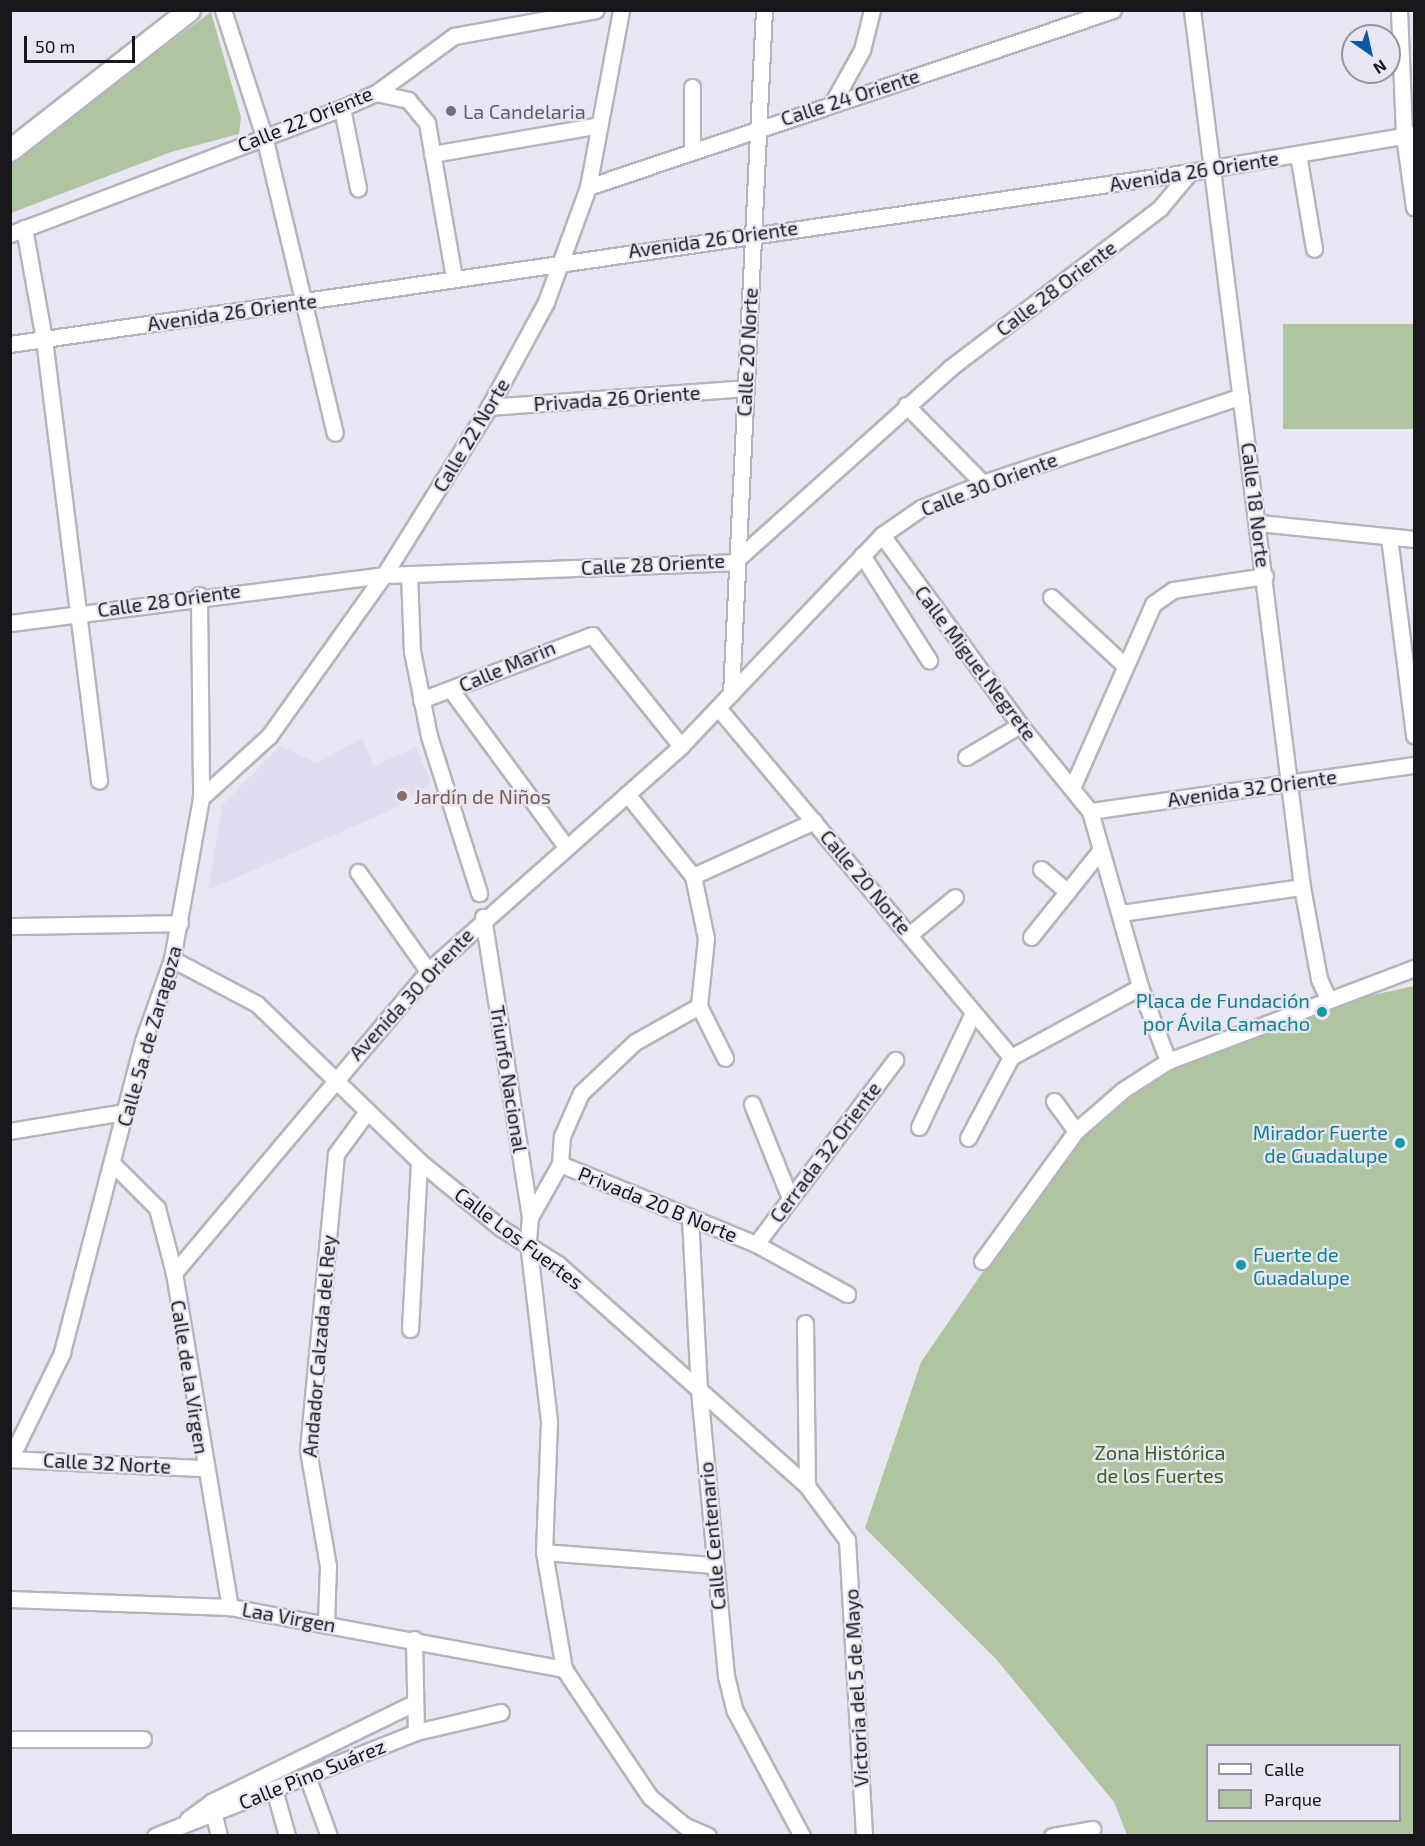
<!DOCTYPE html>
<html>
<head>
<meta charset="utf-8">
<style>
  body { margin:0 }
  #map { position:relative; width:1425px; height:1846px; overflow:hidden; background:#e9e6f3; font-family:"Exo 2",sans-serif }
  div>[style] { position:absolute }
  .built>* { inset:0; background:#e1dbf0 }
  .green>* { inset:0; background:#aec59f; transform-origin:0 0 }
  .roads { filter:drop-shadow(2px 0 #b6b3bf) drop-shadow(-2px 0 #b6b3bf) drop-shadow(0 2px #b6b3bf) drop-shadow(0 -2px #b6b3bf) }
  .street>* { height:15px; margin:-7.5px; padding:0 7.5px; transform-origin:7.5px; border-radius:7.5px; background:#fff }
  .secondary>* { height:21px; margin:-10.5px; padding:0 10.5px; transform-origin:10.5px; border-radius:10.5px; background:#fff }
  .dots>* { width:16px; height:16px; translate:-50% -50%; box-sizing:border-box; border:3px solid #e9e6f3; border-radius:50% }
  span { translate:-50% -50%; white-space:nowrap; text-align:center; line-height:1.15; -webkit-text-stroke:4.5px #e9e6f3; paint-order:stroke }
  .street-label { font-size:20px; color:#19171c }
  .worship-label { font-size:20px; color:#5b616d }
  .left { translate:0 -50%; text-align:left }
  .education-label { font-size:20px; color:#785e54 }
  .culture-label { font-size:20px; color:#0d838f }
  .right { translate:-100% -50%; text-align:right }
  .park-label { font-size:20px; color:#3c611d }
  .frame { position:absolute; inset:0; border:12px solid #19171c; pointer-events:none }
  .legend { position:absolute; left:1206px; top:1744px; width:195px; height:78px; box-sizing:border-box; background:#e9e6f3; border:2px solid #96939d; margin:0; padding:8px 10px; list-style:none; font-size:18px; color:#19171c }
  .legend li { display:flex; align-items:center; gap:12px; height:30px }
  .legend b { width:30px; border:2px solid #96939d }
  .north { position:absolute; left:1341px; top:24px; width:60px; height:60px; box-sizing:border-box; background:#e9e6f3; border:2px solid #96939d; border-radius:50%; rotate:146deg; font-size:16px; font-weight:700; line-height:24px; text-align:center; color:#19171c }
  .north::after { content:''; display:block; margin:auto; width:21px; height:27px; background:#0a59a7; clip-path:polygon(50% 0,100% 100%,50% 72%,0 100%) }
  .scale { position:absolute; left:24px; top:36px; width:111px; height:27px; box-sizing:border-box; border:3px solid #19171c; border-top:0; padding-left:8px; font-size:18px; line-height:21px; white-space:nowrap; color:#19171c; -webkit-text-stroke:4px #e9e6f3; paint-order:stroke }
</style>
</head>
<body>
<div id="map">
  <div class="built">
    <div style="clip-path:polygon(362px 738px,374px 766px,416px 747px,431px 783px,396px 808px,208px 890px,222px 805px,280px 746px,317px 763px)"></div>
  </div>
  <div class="green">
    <div style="clip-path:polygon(211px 12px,241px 117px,239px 134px,171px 152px,11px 213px,10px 162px)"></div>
    <div style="left:1414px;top:324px;width:105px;height:131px;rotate:90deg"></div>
    <div style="clip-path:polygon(evenodd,1414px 986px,1414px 1835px,1127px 1835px,1114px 1802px,996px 1659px,865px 1528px,921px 1362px,1074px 1139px,1138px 1087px,1218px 1047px,1309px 1009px,1414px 986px,1208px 1746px,1400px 1746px,1400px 1820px,1208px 1820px,1208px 1746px)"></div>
  </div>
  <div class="roads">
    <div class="street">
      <div style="left:223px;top:10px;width:133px;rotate:72deg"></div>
      <div style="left:264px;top:136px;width:305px;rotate:76.6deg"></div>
      <div style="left:1192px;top:10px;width:884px;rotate:82.85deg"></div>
      <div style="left:1302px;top:887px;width:94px;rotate:79.5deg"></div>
      <div style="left:1319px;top:979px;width:21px;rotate:65deg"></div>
      <div style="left:1399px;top:10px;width:126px;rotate:87.7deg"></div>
      <div style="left:1404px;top:136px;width:72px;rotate:82deg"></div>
      <div style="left:692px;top:87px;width:63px;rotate:90deg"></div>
      <div style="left:376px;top:93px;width:33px;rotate:12deg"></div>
      <div style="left:408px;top:100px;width:30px;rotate:50deg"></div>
      <div style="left:427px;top:123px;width:156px;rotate:80.1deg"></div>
      <div style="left:833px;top:102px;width:60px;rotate:-60.9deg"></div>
      <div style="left:862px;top:50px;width:41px;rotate:-76deg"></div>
      <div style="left:342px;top:108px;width:82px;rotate:78.7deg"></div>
      <div style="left:432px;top:154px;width:170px;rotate:-9.8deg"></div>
      <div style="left:1298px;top:154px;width:96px;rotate:80.4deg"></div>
      <div style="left:588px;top:187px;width:554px;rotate:-18.63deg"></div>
      <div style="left:24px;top:228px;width:113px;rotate:79.8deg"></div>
      <div style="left:44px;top:339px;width:445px;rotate:82.9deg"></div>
      <div style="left:10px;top:234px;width:355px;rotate:-20.8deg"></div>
      <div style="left:342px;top:108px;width:37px;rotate:-24deg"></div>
      <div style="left:376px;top:93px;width:97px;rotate:-36.2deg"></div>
      <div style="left:454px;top:36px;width:144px;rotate:-10.4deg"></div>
      <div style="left:10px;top:344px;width:1192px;rotate:-8.29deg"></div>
      <div style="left:1190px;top:172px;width:227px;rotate:-9.6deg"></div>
      <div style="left:906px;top:405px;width:110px;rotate:45.4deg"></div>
      <div style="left:489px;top:407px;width:257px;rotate:-4.2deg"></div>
      <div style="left:1259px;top:523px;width:156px;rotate:5.9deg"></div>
      <div style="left:882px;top:535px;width:235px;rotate:54deg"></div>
      <div style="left:1020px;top:725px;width:111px;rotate:50.9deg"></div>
      <div style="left:1090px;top:811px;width:183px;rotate:74.1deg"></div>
      <div style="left:1140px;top:987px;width:79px;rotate:69.3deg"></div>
      <div style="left:1389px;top:537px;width:200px;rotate:82.8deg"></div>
      <div style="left:862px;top:555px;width:125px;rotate:57.5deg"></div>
      <div style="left:409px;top:574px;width:77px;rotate:87.8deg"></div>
      <div style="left:412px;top:651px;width:87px;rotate:78.7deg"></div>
      <div style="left:429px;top:736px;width:165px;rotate:72.3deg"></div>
      <div style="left:199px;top:595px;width:203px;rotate:89.4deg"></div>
      <div style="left:201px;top:798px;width:164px;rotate:100.2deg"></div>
      <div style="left:172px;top:959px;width:87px;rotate:109.5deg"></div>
      <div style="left:143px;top:1041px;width:322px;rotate:104.6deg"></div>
      <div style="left:62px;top:1353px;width:118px;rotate:116.1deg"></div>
      <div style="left:10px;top:1459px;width:194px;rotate:2.7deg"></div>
      <div style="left:1051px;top:597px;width:97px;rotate:42.9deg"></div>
      <div style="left:10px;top:623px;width:377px;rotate:-7.3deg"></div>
      <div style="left:384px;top:575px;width:350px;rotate:-2.1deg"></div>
      <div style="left:734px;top:562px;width:290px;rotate:-41.9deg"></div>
      <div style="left:950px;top:368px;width:264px;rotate:-37.3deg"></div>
      <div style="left:1160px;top:208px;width:47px;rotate:-50.2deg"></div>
      <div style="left:451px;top:690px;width:192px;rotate:53.7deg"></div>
      <div style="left:731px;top:694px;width:685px;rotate:-87.24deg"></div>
      <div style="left:421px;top:700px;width:183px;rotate:-20.8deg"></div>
      <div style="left:592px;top:635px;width:142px;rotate:51.3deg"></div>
      <div style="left:719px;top:709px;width:454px;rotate:50deg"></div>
      <div style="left:966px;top:757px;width:63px;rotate:-30.7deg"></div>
      <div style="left:1072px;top:788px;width:201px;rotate:-66.2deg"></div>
      <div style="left:1153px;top:604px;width:24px;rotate:-35deg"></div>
      <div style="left:1173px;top:590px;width:93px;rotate:-8.7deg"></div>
      <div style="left:627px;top:794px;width:105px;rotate:51.2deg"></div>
      <div style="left:693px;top:876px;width:63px;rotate:78.2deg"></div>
      <div style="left:706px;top:938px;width:68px;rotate:95.9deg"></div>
      <div style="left:201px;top:798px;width:92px;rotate:-42.4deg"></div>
      <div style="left:269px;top:736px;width:198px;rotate:-54.5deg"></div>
      <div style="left:384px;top:575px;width:198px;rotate:-58deg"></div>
      <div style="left:489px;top:407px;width:119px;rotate:-61.5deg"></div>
      <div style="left:546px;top:302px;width:122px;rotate:-69.9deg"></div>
      <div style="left:588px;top:187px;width:180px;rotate:-79.4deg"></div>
      <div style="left:1090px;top:811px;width:327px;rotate:-8.1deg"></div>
      <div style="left:1041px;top:869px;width:35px;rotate:41deg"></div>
      <div style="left:358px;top:872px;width:121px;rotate:54.7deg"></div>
      <div style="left:693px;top:876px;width:133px;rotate:-24.4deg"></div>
      <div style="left:1121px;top:913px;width:183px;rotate:-8.2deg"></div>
      <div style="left:483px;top:917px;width:304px;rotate:81.1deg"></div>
      <div style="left:530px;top:1217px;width:25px;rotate:95deg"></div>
      <div style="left:528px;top:1242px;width:181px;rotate:83.3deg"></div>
      <div style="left:549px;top:1422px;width:130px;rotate:92.2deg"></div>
      <div style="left:544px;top:1552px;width:119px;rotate:80.3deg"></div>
      <div style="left:564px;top:1669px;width:154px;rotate:56.1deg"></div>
      <div style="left:650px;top:1797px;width:45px;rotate:39.6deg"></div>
      <div style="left:685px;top:1826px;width:25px;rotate:23deg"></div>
      <div style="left:10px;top:926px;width:170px;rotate:-1deg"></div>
      <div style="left:910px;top:934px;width:58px;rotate:-39.4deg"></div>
      <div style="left:1031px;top:937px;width:110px;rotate:-51.3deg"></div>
      <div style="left:172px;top:959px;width:96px;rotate:27.9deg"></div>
      <div style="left:257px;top:1004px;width:226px;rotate:44.1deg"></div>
      <div style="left:419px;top:1161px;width:106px;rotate:39.3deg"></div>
      <div style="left:501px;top:1228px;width:67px;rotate:32.3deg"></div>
      <div style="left:558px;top:1264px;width:334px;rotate:41.7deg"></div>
      <div style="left:807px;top:1486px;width:67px;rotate:53.5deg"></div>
      <div style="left:847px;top:1540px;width:296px;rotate:86.7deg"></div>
      <div style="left:699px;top:1006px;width:58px;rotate:63.4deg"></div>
      <div style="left:1011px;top:1057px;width:147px;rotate:-28.5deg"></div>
      <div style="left:1054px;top:1101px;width:37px;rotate:54deg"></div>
      <div style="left:752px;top:1104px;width:101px;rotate:68deg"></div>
      <div style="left:919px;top:1127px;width:126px;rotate:-64.7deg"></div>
      <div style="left:10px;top:1131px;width:117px;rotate:-9.4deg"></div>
      <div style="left:968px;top:1138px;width:92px;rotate:-62deg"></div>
      <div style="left:560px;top:1164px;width:212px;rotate:22.2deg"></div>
      <div style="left:756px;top:1244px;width:104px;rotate:28.8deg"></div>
      <div style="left:114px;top:1165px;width:61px;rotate:45deg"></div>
      <div style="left:157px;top:1208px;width:67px;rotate:75.3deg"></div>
      <div style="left:174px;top:1273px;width:339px;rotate:80.5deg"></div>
      <div style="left:530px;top:1217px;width:61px;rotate:-60.5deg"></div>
      <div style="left:560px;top:1164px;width:28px;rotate:-86deg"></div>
      <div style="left:562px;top:1136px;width:47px;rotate:-66.2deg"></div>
      <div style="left:581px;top:1093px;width:74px;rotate:-43.4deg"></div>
      <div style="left:635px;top:1042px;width:73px;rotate:-29.4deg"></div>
      <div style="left:690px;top:1218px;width:172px;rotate:87deg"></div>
      <div style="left:699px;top:1390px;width:287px;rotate:84.6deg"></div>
      <div style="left:726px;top:1676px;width:36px;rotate:76deg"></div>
      <div style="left:735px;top:1711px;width:142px;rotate:61.8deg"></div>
      <div style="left:756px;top:1244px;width:231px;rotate:-52.9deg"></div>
      <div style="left:982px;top:1261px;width:160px;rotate:-54.1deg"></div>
      <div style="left:1076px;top:1131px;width:62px;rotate:-41.1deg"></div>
      <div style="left:1123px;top:1090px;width:54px;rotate:-32.8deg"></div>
      <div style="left:1168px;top:1061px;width:263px;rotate:-20.7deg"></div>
      <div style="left:174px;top:1273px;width:395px;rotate:-49.9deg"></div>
      <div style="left:428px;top:971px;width:339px;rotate:-41.6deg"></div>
      <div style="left:681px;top:746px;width:291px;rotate:-46.4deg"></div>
      <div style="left:882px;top:535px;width:47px;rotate:-34.7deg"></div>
      <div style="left:921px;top:508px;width:67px;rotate:-22deg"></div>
      <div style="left:983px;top:483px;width:272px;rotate:-18.6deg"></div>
      <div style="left:805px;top:1323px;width:163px;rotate:89.3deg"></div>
      <div style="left:410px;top:1329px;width:168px;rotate:-86.9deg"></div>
      <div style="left:544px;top:1552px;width:170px;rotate:4.4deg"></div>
      <div style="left:10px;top:1599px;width:220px;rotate:2.1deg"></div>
      <div style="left:230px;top:1607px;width:340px;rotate:10.5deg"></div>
      <div style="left:326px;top:1623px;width:57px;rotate:-88deg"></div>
      <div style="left:328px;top:1566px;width:118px;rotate:-99.8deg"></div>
      <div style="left:308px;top:1450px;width:297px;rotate:-84.6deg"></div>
      <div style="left:336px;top:1154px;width:51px;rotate:-53.8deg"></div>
      <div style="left:414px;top:1639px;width:93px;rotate:88.8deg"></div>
      <div style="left:10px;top:1739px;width:133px"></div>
      <div style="left:307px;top:1776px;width:64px;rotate:69.9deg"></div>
      <div style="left:274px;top:1789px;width:49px;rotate:74.5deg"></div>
      <div style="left:212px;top:1806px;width:31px;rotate:77deg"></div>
      <div style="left:188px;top:1819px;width:29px;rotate:-36deg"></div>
      <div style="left:211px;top:1802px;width:224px;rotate:-26deg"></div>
      <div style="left:155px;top:1836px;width:281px;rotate:-21.7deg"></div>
      <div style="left:416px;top:1732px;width:87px;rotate:-13.2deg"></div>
      <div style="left:1052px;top:1836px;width:41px;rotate:-9.9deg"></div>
    </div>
    <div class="secondary">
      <div style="left:10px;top:150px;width:227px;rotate:-38deg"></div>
    </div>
  </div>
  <div class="dots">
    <div style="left:451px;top:111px;background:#6b7280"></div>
    <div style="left:402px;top:796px;background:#8d6e63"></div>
    <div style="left:1322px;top:1012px;background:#0f9aa8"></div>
    <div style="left:1400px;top:1143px;background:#0f9aa8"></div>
    <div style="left:1241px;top:1265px;background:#0f9aa8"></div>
  </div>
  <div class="street-label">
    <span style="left:850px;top:97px;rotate:-18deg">Calle 24 Oriente</span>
    <span style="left:305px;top:119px;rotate:-22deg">Calle 22 Oriente</span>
    <span style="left:1194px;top:171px;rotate:-9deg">Avenida 26 Oriente</span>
    <span style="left:713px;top:239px;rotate:-8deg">Avenida 26 Oriente</span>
    <span style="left:1056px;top:288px;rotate:-37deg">Calle 28 Oriente</span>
    <span style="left:232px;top:312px;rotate:-8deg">Avenida 26 Oriente</span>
    <span style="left:747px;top:352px;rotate:-87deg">Calle 20 Norte</span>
    <span style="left:617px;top:398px;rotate:-4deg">Privada 26 Oriente</span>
    <span style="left:471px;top:435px;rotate:-59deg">Calle 22 Norte</span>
    <span style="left:989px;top:484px;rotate:-21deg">Calle 30 Oriente</span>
    <span style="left:1256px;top:505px;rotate:83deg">Calle 18 Norte</span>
    <span style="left:653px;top:564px;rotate:-3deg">Calle 28 Oriente</span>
    <span style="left:169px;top:600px;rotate:-8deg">Calle 28 Oriente</span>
    <span style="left:976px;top:663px;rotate:53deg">Calle Miguel Negrete</span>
    <span style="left:507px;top:666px;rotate:-23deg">Calle Marin</span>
    <span style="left:1252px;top:788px;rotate:-8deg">Avenida 32 Oriente</span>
    <span style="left:866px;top:882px;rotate:50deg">Calle 20 Norte</span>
    <span style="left:411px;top:994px;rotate:-47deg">Avenida 30 Oriente</span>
    <span style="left:149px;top:1036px;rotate:-74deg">Calle 5a de Zaragoza</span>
    <span style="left:509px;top:1079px;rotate:81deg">Triunfo Nacional</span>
    <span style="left:825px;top:1152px;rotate:-53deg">Cerrada 32 Oriente</span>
    <span style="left:658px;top:1204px;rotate:22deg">Privada 20 B Norte</span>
    <span style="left:519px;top:1238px;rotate:37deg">Calle Los Fuertes</span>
    <span style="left:319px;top:1346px;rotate:-85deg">Andador Calzada del Rey</span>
    <span style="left:190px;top:1377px;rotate:81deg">Calle de la Virgen</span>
    <span style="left:107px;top:1463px;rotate:3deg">Calle 32 Norte</span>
    <span style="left:712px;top:1536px;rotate:-95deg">Calle Centenario</span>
    <span style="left:289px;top:1617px;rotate:10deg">Laa Virgen</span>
    <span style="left:856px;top:1688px;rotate:-93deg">Victoria del 5 de Mayo</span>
    <span style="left:312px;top:1774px;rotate:-22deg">Calle Pino Suárez</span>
  </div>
  <div class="worship-label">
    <span class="left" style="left:463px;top:111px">La Candelaria</span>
  </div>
  <div class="education-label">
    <span class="left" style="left:414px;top:796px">Jardín de Niños</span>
  </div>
  <div class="culture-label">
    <span class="right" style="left:1310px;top:1012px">Placa de Fundación<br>por Ávila Camacho</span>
    <span class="right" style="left:1388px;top:1144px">Mirador Fuerte<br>de Guadalupe</span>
    <span class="left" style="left:1253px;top:1266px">Fuerte de<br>Guadalupe</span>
  </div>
  <div class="park-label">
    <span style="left:1160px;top:1464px">Zona Histórica<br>de los Fuertes</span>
  </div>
  <div class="frame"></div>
  <ul class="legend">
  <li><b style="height:8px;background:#fff"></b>Calle</li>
  <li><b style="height:16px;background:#aec59f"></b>Parque</li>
  </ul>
  <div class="north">N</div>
  <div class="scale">50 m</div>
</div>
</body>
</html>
